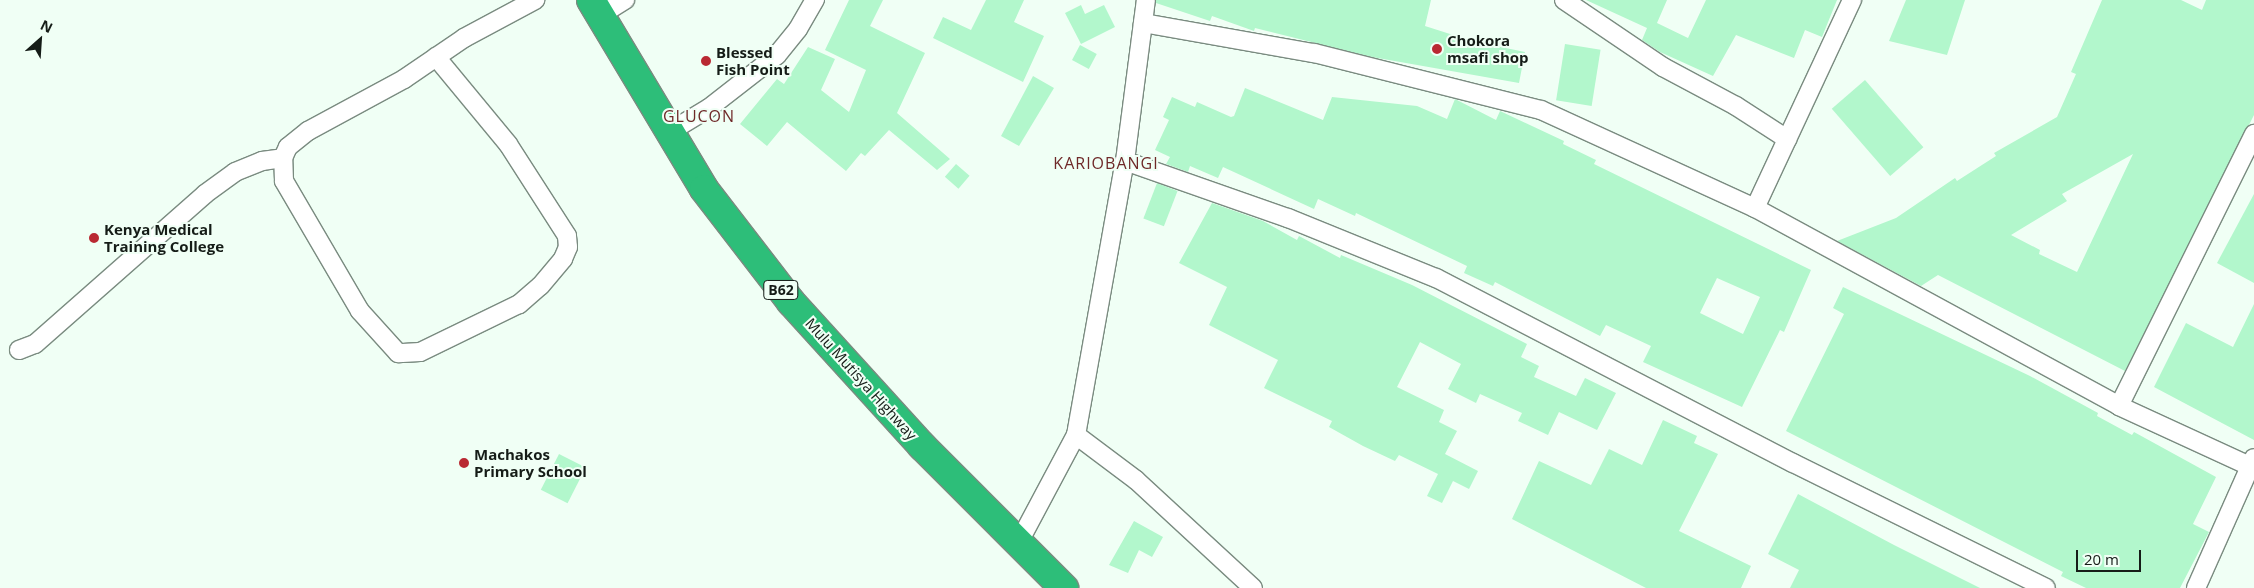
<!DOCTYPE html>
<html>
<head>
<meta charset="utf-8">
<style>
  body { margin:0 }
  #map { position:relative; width:2254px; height:588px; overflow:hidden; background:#f0fff5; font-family:"Open Sans",sans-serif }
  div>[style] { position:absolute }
  .building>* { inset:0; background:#b2f7cc; transform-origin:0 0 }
  .roads { filter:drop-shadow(1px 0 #7a8b80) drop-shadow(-1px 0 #7a8b80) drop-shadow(0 1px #7a8b80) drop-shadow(0 -1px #7a8b80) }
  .street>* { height:18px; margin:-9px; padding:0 9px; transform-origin:9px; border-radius:9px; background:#fff }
  .highway>* { height:28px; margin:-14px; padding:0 14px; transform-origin:14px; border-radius:14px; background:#2dbe79 }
  .dots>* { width:14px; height:14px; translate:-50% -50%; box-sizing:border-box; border:2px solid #f0fff5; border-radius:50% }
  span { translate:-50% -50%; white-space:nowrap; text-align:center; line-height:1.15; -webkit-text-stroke:4px #f0fff5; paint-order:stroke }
  .shield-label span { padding:1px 4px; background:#f0fff5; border:1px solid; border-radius:4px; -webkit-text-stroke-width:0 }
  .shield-label { font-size:14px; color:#151c17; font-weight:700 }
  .poi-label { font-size:15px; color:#151c17; font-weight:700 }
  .left { translate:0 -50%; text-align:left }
  .street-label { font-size:15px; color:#151c17 }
  .neighbourhood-label { font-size:16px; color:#6f2929; letter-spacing:1px }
  .north { position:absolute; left:15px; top:15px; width:50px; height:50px; -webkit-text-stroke:4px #f0fff5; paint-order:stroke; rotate:26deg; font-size:14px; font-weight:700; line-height:20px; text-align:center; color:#151c17 }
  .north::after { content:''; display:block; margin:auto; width:18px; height:22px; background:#151c17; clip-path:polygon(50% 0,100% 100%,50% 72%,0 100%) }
  .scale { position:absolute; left:2076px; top:550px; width:65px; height:22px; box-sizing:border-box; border:2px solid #151c17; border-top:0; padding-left:6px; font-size:15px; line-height:18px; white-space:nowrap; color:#151c17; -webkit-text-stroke:4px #f0fff5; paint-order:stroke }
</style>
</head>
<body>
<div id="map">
  <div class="building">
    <div style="clip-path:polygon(849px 0,883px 0,870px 26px,925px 53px,897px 113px,950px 159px,937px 170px,889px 130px,865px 156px,861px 153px,846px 171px,787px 122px,767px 146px,740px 124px,777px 79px,784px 84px,808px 47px,835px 59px,821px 90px,849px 112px,866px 70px,825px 50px)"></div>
    <div style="clip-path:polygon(986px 0,1024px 0,1014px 22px,1044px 36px,1023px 82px,933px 38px,943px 17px,971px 30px)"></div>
    <div style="clip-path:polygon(1156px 0,1431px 0,1425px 26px,1472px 41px,1525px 52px,1519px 83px,1372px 57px,1255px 28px,1254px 31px,1212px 16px,1210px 21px,1156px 3px)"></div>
    <div style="clip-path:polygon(1586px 0,1667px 0,1657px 23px,1688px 38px,1706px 0,1837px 0,1822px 37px,1805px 30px,1794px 58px,1736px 35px,1713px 76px,1660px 52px,1642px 40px,1647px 28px)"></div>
    <div style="clip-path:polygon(1906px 0,1965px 0,1947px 55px,1889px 41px)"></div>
    <div style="clip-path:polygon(evenodd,2102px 0,2181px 0,2202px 10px,2206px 0,2254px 0,2254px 115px,2125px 371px,1938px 275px,1921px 286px,1837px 241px,1896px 218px,1955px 178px,1957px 181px,1996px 156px,1994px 153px,2057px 117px,2076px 74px,2071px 72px,2102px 0,2133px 154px,2077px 272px,2039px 254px,2040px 250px,2011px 235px,2067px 201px,2062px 194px,2133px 154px)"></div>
    <div style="clip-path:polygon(1081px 5px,1085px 14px,1104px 5px,1115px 27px,1081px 44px,1065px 13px)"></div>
    <div style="left:1565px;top:44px;width:36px;height:57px;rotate:9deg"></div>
    <div style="left:1080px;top:45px;width:19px;height:17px;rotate:28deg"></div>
    <div style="clip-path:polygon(1033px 76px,1054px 88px,1019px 146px,1001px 136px)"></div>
    <div style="left:1865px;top:80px;width:89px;height:44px;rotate:49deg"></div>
    <div style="clip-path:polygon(evenodd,1245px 88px,1323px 120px,1332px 97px,1417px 106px,1447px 119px,1455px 99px,1496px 120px,1500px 111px,1564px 141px,1563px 144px,1596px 160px,1594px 164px,1811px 270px,1784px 332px,1780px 330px,1742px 407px,1643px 362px,1651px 346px,1606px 325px,1600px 336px,1495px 282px,1493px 286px,1464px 273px,1467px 266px,1356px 213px,1355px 216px,1318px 199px,1314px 209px,1223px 167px,1218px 178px,1190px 166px,1188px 172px,1166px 164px,1170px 157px,1155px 150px,1169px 120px,1163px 117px,1172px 97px,1195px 107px,1197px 102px,1231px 117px,1234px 116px,1245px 88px,1717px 278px,1760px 297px,1743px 334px,1700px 313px,1717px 278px)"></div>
    <div style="left:956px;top:164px;width:18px;height:17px;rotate:41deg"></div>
    <div style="left:1157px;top:183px;width:22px;height:38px;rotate:21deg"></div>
    <div style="clip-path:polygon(2254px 194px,2254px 283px,2217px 263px)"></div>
    <div style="clip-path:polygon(1212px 203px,1263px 221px,1297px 240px,1299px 236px,1340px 258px,1341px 255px,1412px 285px,1527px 344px,1521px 357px,1539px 366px,1534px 377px,1576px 396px,1585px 378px,1616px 393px,1597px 430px,1559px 412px,1548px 435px,1518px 421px,1522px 413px,1480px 394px,1476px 403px,1448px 389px,1461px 364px,1420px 342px,1397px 387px,1444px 410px,1439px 422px,1457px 431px,1445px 454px,1478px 471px,1469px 489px,1453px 481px,1442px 503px,1427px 496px,1438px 474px,1399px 455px,1395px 461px,1363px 446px,1329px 427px,1332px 421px,1264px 388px,1278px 360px,1209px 325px,1227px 287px,1179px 263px)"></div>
    <div style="clip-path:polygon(1843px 287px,2030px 376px,2098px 413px,2097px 416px,2132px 435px,2134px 432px,2216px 477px,2193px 524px,2209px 532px,2180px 588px,2086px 588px,2061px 576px,2063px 572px,1786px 431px,1844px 314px,1833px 308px)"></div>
    <div style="clip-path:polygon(2254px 304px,2254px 440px,2154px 387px,2186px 323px,2233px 347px)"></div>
    <div style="clip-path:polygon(1663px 420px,1697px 436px,1694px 443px,1718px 454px,1679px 531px,1751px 566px,1741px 588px,1646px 588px,1512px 519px,1539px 461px,1591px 485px,1609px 449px,1642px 465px)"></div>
    <div style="left:559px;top:454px;width:30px;height:40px;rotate:27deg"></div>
    <div style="clip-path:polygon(1798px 494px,1894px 545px,1980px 588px,1790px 588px,1799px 570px,1768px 554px)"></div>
    <div style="clip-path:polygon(1134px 521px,1163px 537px,1152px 557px,1139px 550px,1128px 573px,1109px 565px)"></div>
  </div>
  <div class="roads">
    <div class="street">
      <div style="left:1564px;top:0;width:120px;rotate:34.1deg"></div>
      <div style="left:1663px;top:67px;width:83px;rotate:28.1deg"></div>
      <div style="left:1736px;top:106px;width:61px;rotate:32.9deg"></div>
      <div style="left:599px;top:16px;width:31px;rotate:-32deg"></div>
      <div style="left:1143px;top:23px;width:174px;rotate:10deg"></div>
      <div style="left:1314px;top:53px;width:234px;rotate:14.1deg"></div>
      <div style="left:1541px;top:110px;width:235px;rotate:24.6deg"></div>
      <div style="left:1755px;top:208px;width:414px;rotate:28.5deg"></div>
      <div style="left:2119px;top:406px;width:149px;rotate:24.7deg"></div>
      <div style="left:436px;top:57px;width:113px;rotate:50.4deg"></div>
      <div style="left:508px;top:144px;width:109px;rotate:57.3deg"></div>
      <div style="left:567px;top:236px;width:11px;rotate:85deg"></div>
      <div style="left:568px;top:247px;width:13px;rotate:113deg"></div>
      <div style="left:563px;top:259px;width:35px;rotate:130deg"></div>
      <div style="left:540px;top:286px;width:28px;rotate:139deg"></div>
      <div style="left:519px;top:304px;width:110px;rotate:154.1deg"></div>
      <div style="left:420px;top:352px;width:22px;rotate:177deg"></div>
      <div style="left:398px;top:353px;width:57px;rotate:-132.1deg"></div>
      <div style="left:360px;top:311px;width:151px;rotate:-120.3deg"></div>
      <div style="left:284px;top:181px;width:23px;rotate:-92deg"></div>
      <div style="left:283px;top:158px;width:12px;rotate:-66deg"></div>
      <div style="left:288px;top:147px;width:26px;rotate:-39deg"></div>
      <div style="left:308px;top:131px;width:109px;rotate:-28.4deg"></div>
      <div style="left:404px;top:79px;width:73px;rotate:-34.3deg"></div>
      <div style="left:464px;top:38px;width:81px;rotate:-28.2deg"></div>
      <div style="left:671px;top:131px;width:44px;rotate:-31.2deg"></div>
      <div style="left:709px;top:108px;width:86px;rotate:-37.9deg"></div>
      <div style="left:777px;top:55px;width:33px;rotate:-51deg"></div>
      <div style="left:798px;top:29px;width:34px;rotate:-60deg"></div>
      <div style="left:1125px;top:161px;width:173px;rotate:19.3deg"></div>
      <div style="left:1288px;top:218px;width:160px;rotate:22.1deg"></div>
      <div style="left:1436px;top:278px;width:402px;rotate:27.4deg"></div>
      <div style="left:1793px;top:463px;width:282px;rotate:26.3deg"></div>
      <div style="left:1755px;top:208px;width:230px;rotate:-65deg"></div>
      <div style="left:19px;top:350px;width:17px;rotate:-21deg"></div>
      <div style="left:35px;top:344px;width:227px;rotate:-41.4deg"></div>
      <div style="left:205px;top:194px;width:37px;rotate:-36deg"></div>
      <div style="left:235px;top:172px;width:29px;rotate:-22deg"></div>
      <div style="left:262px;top:161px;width:21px;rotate:-8deg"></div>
      <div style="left:2119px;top:406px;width:304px;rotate:-63.6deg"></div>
      <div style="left:1076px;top:435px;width:278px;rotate:-79.9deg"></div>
      <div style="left:1125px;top:161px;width:162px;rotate:-82.6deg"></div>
      <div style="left:1019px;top:542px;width:121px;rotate:-62deg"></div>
      <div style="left:1076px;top:435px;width:75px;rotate:36.9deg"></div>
      <div style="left:1136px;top:480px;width:159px;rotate:42.7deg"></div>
      <div style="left:2196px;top:588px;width:142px;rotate:-66deg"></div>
    </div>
    <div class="highway">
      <div style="left:591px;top:0;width:220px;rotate:59.1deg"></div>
      <div style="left:704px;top:189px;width:143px;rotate:52.4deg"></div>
      <div style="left:791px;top:302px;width:195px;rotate:47.7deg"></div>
      <div style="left:922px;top:446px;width:201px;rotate:45deg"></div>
    </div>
  </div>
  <div class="dots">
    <div style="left:1437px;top:49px;background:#b92932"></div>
    <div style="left:706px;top:61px;background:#b92932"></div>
    <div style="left:94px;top:238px;background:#b92932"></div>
    <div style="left:464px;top:463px;background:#b92932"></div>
  </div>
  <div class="shield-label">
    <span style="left:781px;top:290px">B62</span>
  </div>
  <div class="poi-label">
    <span class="left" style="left:1447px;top:49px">Chokora<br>msafi shop</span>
    <span class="left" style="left:716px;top:61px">Blessed<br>Fish Point</span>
    <span class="left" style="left:104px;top:238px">Kenya Medical<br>Training College</span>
    <span class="left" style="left:474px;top:463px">Machakos<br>Primary School</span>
  </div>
  <div class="street-label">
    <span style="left:861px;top:379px;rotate:48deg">Mulu Mutisya Highway</span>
  </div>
  <div class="neighbourhood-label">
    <span style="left:699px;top:116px">GLUCON</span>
    <span style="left:1106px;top:163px">KARIOBANGI</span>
  </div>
  <div class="north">N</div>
  <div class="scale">20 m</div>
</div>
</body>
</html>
